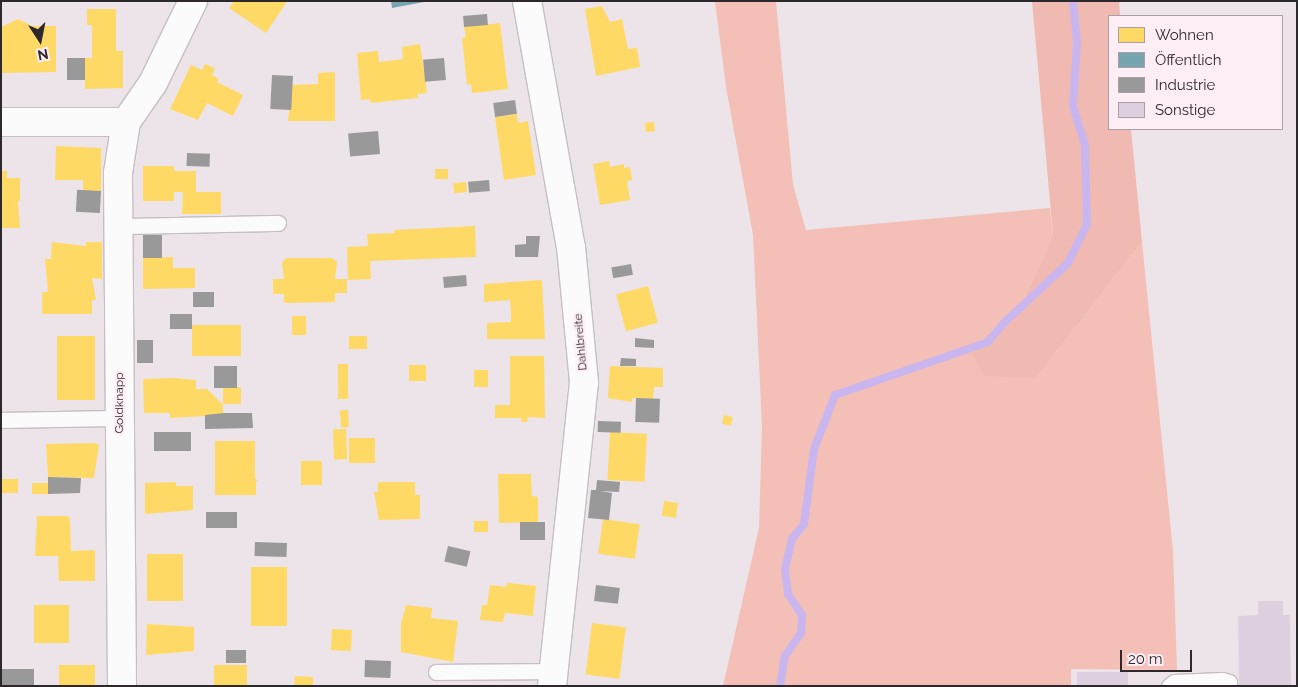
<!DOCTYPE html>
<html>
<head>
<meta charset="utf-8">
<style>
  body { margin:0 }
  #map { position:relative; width:1298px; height:687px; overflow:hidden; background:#ece4e8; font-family:Raleway,sans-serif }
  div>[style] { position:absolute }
  .green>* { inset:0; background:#f4bfb7 }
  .forest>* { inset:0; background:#f0bab2 }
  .homes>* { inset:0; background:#ffd966; transform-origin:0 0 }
  .public>* { inset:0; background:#76a5af }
  .industry>* { inset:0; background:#999; transform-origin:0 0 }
  .stream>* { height:8px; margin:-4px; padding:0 4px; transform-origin:4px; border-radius:4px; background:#c9b6ef }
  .building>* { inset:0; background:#dfd0df; transform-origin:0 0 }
  .roads { filter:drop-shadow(1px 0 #c5bfc2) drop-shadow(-1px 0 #c5bfc2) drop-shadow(0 1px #c5bfc2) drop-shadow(0 -1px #c5bfc2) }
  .lane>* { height:15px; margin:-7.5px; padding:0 7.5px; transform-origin:7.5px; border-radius:7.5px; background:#fcfbfc }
  .street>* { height:28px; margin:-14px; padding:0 14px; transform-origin:14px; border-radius:14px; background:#fcfbfc }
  span { translate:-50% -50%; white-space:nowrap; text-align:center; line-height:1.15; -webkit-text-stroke:5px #fdeef6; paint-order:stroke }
  .street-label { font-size:12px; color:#2d282b }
  .frame { position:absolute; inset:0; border:2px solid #2d282b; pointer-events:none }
  .legend { position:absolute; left:1108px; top:15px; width:175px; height:115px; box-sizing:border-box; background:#fdeef6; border:1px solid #aa9fa5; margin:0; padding:6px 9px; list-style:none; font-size:15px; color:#2d282b }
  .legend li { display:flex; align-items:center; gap:10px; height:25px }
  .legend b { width:25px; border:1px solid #aa9fa5 }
  .north { position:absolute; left:15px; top:15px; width:50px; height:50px; -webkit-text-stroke:4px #fdeef6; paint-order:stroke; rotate:169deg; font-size:14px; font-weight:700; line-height:20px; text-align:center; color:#2d282b }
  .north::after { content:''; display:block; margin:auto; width:18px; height:22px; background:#2d282b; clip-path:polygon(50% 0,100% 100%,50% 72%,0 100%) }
  .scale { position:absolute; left:1120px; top:650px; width:72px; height:22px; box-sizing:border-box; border:2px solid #2d282b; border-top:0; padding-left:6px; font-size:15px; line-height:18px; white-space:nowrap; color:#2d282b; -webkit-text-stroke:4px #fdeef6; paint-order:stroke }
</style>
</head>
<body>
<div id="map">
  <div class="green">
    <div style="clip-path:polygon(715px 1px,776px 1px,793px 185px,806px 230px,1050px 208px,1053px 235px,1019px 310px,969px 349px,1036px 378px,1142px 242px,1173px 551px,1177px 670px,1071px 669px,1071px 686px,723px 686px,759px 528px,762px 427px,753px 235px,726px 87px)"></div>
  </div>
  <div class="forest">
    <div style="clip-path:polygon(1032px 1px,1119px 1px,1120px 16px,1109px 16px,1109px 129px,1131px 129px,1142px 242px,1036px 378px,984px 376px,969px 349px,1019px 310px,1053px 235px)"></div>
  </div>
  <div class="homes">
    <div style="clip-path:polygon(234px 1px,285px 1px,286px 3px,266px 33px,229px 8px)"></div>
    <div style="clip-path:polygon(602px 6px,610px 22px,622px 19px,628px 49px,637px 48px,640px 67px,596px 76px,585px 9px)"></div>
    <div style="clip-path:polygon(87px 9px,116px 9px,116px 51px,123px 51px,123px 88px,85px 89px,85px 58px,92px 58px,92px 25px,87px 25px)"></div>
    <div style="clip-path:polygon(18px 19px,32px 26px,56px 26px,56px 72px,1px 73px,1px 27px)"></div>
    <div style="clip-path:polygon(500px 23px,508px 89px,472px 93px,471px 84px,467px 85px,462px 38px,466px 37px,464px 27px)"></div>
    <div style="clip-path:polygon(420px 44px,427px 93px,417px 94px,418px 98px,371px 103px,370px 99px,361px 100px,357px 53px,378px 51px,379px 62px,403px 59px,402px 47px)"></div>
    <div style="clip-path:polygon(205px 64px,215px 68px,212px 75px,219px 79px,217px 82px,243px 95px,233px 116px,207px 103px,198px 120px,170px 109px,191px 65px,202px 70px)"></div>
    <div style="clip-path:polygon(335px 72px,335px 121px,288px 121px,292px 85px,318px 84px,318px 73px)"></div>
    <div style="clip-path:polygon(517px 114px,518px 123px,528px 121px,536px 175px,504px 180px,495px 117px)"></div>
    <div style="left:654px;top:122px;width:9px;height:9px;rotate:84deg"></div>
    <div style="clip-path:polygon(56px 146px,101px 148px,101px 191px,83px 191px,83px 180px,55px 180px)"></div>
    <div style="clip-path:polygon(609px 161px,610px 167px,624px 164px,624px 168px,630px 167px,632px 180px,627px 181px,630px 200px,600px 205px,593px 164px)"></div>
    <div style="clip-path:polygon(143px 166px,174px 166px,174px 171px,196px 171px,196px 192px,221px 192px,221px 214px,182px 214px,183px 192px,174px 192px,174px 201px,143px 201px)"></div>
    <div style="left:435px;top:169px;width:13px;height:10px"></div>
    <div style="clip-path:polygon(1px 171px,7px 171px,7px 178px,20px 178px,20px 201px,18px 201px,20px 228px,1px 228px)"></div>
    <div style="left:466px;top:182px;width:10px;height:13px;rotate:84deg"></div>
    <div style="clip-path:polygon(475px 226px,476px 257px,370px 261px,371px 279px,348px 280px,347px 247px,368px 246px,367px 234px,394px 233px,394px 230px)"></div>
    <div style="clip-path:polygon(52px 242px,86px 246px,86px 242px,102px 242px,102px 279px,92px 278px,96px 300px,92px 300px,92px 314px,42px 314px,42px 292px,48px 292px,45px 259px,51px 259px)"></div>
    <div style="clip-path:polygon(173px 257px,173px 268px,195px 268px,195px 288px,143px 289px,143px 258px)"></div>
    <div style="clip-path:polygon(286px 258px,332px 258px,337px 262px,335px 279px,347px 279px,347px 293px,335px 293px,335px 302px,284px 303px,284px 294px,273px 294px,273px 279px,284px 279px,282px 263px)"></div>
    <div style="clip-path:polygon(542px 280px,545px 339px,487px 339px,487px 323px,511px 322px,511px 312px,510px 300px,484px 302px,484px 284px)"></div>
    <div style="left:648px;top:286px;width:38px;height:33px;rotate:75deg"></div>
    <div style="left:292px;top:316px;width:14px;height:19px"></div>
    <div style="left:192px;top:325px;width:49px;height:31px"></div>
    <div style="left:57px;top:336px;width:38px;height:64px"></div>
    <div style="left:349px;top:336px;width:18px;height:13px"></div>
    <div style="clip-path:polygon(510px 356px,544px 356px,545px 418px,528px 417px,527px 422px,521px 422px,521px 418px,495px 418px,495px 405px,510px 405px)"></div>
    <div style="left:338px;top:364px;width:10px;height:35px"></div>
    <div style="left:409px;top:365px;width:17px;height:16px"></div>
    <div style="clip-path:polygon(610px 366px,663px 368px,663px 387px,654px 387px,653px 399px,632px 398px,632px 402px,608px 398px)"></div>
    <div style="left:474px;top:370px;width:14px;height:17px"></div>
    <div style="clip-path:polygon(175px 378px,196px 380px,196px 389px,207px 389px,223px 405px,223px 415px,170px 418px,170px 413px,144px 413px,143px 379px)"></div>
    <div style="left:241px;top:387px;width:17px;height:18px;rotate:90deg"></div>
    <div style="left:348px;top:410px;width:17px;height:8px;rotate:87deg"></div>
    <div style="left:724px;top:415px;width:9px;height:9px;rotate:13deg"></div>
    <div style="left:346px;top:429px;width:30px;height:13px;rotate:88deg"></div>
    <div style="left:610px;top:432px;width:37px;height:48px;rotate:3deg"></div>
    <div style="left:349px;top:438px;width:26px;height:25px"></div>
    <div style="clip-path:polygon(215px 441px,255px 441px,255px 478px,258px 481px,256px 481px,256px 495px,215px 495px)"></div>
    <div style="clip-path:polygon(95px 443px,99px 445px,94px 478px,48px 477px,46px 444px)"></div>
    <div style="left:301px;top:461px;width:21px;height:24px"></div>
    <div style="clip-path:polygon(498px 474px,531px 474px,532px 496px,538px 497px,538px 522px,499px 523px)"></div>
    <div style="left:18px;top:479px;width:14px;height:17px;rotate:90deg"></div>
    <div style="clip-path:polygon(176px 482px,176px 486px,193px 486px,193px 510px,145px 514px,145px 483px)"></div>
    <div style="clip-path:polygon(378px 482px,415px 482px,415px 495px,420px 495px,420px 519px,379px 520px,374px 492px,378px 492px)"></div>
    <div style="left:32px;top:483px;width:16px;height:11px"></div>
    <div style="left:664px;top:501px;width:14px;height:15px;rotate:8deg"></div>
    <div style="clip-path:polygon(37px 516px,68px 516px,70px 519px,71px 551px,95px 550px,95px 581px,59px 581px,58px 556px,35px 556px)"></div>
    <div style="left:603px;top:519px;width:37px;height:35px;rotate:8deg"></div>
    <div style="left:474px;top:521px;width:14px;height:11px"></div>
    <div style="left:183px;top:554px;width:47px;height:36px;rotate:90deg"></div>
    <div style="left:251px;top:567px;width:36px;height:59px"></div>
    <div style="clip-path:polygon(507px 583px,536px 586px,533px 616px,505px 613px,503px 622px,480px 620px,482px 605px,487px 605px,490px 585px,506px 587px)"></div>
    <div style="left:34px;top:605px;width:35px;height:38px"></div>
    <div style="clip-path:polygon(406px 605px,432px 608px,431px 618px,458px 621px,453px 662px,401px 652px,401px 624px)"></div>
    <div style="left:592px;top:623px;width:34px;height:52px;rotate:7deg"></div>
    <div style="clip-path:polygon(147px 624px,194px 627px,194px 651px,146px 655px)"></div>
    <div style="left:332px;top:629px;width:20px;height:21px;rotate:3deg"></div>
    <div style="left:59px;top:665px;width:36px;height:21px"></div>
    <div style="left:214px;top:665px;width:33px;height:21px"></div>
    <div style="clip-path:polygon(295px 676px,313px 677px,313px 686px,294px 686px)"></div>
  </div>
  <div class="public">
    <div style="clip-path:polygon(391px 1px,424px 1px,424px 2px,392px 8px)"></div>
  </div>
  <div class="industry">
    <div style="left:487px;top:14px;width:11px;height:24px;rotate:85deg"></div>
    <div style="left:67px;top:58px;width:18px;height:22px"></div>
    <div style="left:444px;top:58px;width:22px;height:21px;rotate:85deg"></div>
    <div style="left:272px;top:75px;width:21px;height:34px;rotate:3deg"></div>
    <div style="left:515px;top:100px;width:14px;height:22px;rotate:82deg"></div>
    <div style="left:378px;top:131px;width:23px;height:30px;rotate:85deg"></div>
    <div style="left:187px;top:153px;width:23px;height:13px;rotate:2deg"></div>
    <div style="left:489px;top:180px;width:11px;height:21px;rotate:85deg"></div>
    <div style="left:101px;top:191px;width:22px;height:24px;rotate:93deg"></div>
    <div style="left:143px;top:235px;width:19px;height:23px"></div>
    <div style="clip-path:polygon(526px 236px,540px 236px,538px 257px,515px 257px,515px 245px,526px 244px)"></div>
    <div style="left:631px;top:264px;width:11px;height:20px;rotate:80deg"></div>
    <div style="left:466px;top:275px;width:11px;height:23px;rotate:85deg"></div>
    <div style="left:193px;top:292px;width:21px;height:15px"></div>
    <div style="left:192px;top:314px;width:15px;height:22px;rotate:90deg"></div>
    <div style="clip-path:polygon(635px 338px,654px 340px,654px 348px,635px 347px)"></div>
    <div style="left:137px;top:340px;width:16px;height:23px"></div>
    <div style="clip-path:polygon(621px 358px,636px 359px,636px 366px,620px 366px)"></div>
    <div style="left:214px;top:366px;width:23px;height:22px"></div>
    <div style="left:636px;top:398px;width:24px;height:24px;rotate:2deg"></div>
    <div style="clip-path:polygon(224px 413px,252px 413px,253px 428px,205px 429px,205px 415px)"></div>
    <div style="left:598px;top:421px;width:23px;height:11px;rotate:2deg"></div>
    <div style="left:154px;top:432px;width:37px;height:19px"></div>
    <div style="clip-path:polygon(48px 477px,81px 478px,80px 493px,48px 494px)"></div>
    <div style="clip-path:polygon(597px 480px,620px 482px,619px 492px,600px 491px,612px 493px,609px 520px,588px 518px,591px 490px,596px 490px)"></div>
    <div style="left:206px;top:512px;width:31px;height:16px"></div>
    <div style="left:520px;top:522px;width:25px;height:18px"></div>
    <div style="left:255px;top:542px;width:32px;height:14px;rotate:2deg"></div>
    <div style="left:448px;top:546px;width:23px;height:16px;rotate:13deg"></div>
    <div style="left:596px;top:585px;width:24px;height:16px;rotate:7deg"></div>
    <div style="left:226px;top:650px;width:20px;height:13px"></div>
    <div style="left:365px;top:660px;width:26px;height:17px;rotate:2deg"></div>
    <div style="left:1px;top:669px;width:33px;height:17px"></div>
  </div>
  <div class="stream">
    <div style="left:780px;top:686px;width:30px;rotate:-81deg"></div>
    <div style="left:785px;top:656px;width:28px;rotate:-55deg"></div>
    <div style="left:801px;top:633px;width:18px;rotate:-87deg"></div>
    <div style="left:802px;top:615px;width:25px;rotate:-124deg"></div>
    <div style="left:788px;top:594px;width:25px;rotate:-97deg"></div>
    <div style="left:785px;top:569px;width:31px;rotate:-77deg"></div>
    <div style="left:792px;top:539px;width:19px;rotate:-51deg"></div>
    <div style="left:804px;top:524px;width:76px;rotate:-82.4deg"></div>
    <div style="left:814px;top:449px;width:58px;rotate:-68.7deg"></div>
    <div style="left:835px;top:395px;width:162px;rotate:-19.1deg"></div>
    <div style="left:988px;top:342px;width:26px;rotate:-50deg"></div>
    <div style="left:1005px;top:322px;width:86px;rotate:-43.1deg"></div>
    <div style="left:1068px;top:263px;width:43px;rotate:-64deg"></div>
    <div style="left:1087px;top:224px;width:79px;rotate:-91.5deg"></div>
    <div style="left:1085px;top:145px;width:41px;rotate:-107.1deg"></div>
    <div style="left:1073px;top:106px;width:64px;rotate:-86.4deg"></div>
    <div style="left:1077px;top:42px;width:41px;rotate:-95.6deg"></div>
  </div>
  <div class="building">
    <div style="clip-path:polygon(1258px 601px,1283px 601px,1283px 615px,1290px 615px,1291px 686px,1239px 686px,1238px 616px,1258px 615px)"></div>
    <div style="left:1077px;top:672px;width:51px;height:14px"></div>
  </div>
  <div class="roads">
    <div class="lane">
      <div style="left:120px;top:226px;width:158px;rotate:-1.1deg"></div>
      <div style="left:1px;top:420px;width:120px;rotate:-1deg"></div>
      <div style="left:436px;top:672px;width:118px;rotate:-0.5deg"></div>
      <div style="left:1169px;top:686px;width:6px;rotate:-39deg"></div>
      <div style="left:1174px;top:682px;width:48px;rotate:-2.4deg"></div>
      <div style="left:1222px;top:680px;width:7px;rotate:16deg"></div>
      <div style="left:1229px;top:682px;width:4px;rotate:90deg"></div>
    </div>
    <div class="street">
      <div style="left:527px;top:1px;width:250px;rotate:79.9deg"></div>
      <div style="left:571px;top:247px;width:136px;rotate:84.5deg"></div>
      <div style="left:584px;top:382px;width:306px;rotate:96deg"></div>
      <div style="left:1px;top:122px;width:125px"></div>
      <div style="left:126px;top:122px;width:47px;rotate:-55.3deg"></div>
      <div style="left:153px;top:83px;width:91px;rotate:-64deg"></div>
      <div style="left:122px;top:686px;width:513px;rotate:-90.45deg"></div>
      <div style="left:118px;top:173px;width:52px;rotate:-81.1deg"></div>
    </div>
  </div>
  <div class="street-label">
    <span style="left:581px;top:342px;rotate:-95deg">Dahlbreite</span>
    <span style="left:120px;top:403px;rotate:-90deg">Goldknapp</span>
  </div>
  <div class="frame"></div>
  <ul class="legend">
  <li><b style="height:14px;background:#ffd966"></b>Wohnen</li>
  <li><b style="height:14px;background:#76a5af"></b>Öffentlich</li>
  <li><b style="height:14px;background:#999"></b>Industrie</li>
  <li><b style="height:14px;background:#dfd0df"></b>Sonstige</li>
  </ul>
  <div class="north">N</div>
  <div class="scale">20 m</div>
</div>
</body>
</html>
